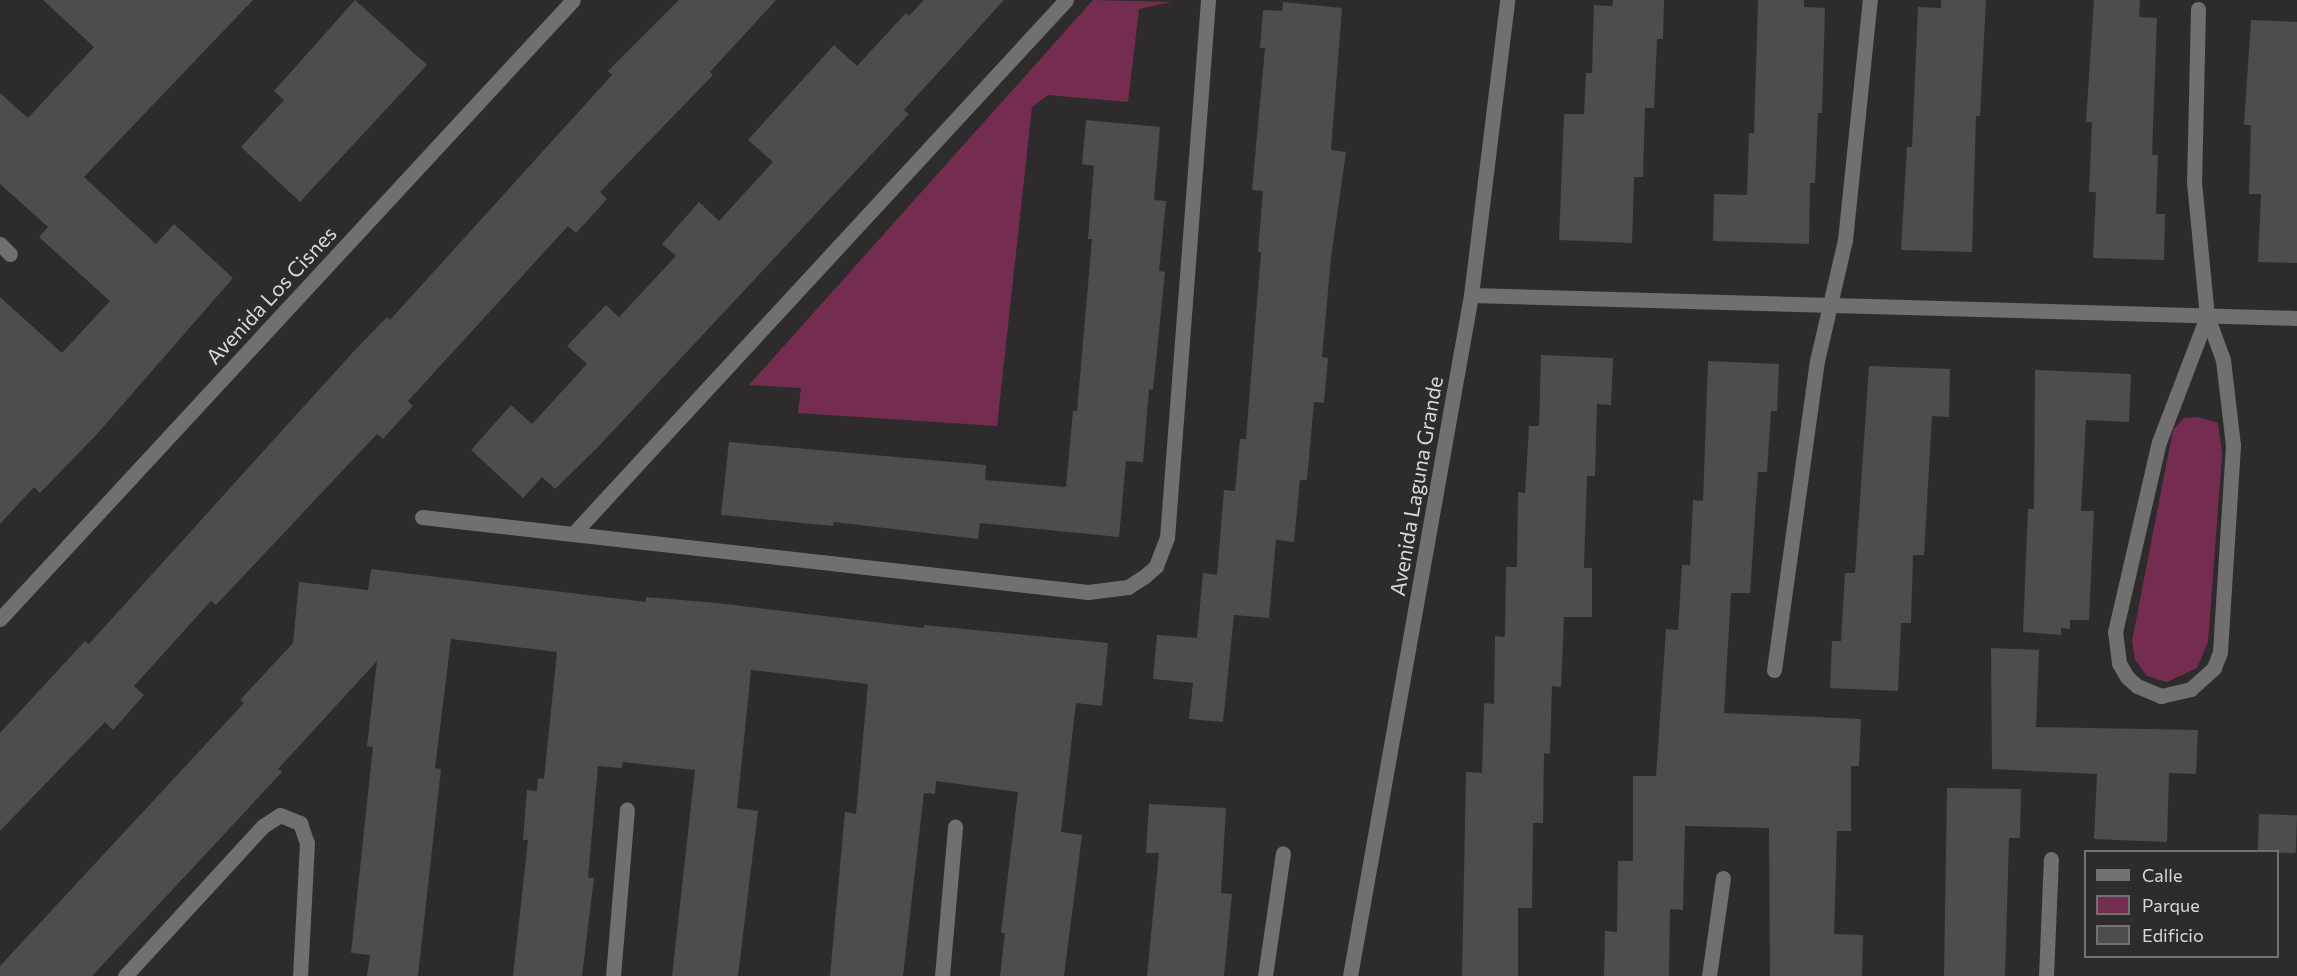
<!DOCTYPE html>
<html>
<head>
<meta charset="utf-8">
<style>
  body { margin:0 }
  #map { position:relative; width:2297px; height:976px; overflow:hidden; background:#2e2b2c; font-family:Commissioner,sans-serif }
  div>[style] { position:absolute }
  .green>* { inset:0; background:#752d4f }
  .building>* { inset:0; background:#4f4c4d; transform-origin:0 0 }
  .street>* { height:15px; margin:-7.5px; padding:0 7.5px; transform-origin:7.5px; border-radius:7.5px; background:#726f70 }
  span { translate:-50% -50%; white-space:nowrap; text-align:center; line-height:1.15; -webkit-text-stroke:4.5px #2e2b2c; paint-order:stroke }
  .street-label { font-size:21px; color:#dad8d9 }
  .legend { position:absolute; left:2084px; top:850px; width:195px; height:108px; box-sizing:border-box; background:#2e2b2c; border:2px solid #737071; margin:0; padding:8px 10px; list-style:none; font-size:18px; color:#dad8d9 }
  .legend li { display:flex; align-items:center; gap:12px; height:30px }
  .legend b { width:30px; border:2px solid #737071 }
</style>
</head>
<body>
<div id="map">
  <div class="green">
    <div style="clip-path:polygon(1093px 0,1172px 2px,1139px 9px,1128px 102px,1048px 95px,1032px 107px,997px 426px,798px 413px,801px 388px,749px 385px)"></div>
    <div style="clip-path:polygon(2198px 417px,2218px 423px,2222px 455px,2208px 642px,2197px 668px,2167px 682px,2147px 676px,2135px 660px,2132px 641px,2173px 430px,2184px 418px)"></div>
  </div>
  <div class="building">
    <div style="clip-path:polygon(43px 0,253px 0,84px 177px,156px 244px,174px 224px,233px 278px,97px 434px,40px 493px,34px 487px,0 524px,0 297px,62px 353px,110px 301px,39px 237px,48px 227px,0 184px,0 93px,28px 118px,94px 47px)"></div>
    <div style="clip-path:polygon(355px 0,427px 65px,300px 202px,241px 147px,284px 100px,274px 91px)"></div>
    <div style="clip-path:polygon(679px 0,776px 0,710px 72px,713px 75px,600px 192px,607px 199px,576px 233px,568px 226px,408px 401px,413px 406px,383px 439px,377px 434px,216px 605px,211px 601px,134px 686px,144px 695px,113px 730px,105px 722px,0 831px,0 733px,85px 641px,89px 644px,354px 351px,387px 317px,390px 320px,612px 75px,608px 71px)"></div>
    <div style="clip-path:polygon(924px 0,1004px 0,904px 110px,909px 114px,597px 448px,555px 489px,542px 477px,523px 498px,471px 450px,511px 405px,532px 424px,587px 364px,567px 346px,606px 305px,619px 317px,676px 256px,662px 244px,699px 202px,719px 221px,773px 162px,748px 140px,834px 45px,857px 66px,906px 13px,909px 16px)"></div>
    <div style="clip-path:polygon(1613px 0,1664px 0,1663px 39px,1657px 39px,1654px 108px,1645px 108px,1643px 177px,1634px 177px,1632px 243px,1559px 240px,1564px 114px,1584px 114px,1586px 73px,1592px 73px,1594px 5px,1612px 6px)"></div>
    <div style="clip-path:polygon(1758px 0,1804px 0,1804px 7px,1825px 8px,1822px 113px,1818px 113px,1815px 183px,1810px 183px,1809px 244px,1713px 241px,1714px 194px,1747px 195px,1749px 133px,1754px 133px)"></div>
    <div style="clip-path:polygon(1941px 0,1986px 0,1980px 116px,1976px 116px,1972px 252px,1901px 250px,1907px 147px,1912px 147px,1918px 7px,1941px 8px)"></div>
    <div style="clip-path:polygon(2094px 0,2140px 0,2139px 17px,2157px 18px,2152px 155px,2158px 155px,2156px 214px,2165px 214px,2164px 260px,2093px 258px,2096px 192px,2089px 192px,2092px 122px,2086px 122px)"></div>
    <div style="clip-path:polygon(1283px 2px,1342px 8px,1331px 150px,1346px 152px,1331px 258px,1322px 357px,1328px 358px,1324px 403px,1314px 402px,1307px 480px,1300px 480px,1294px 542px,1276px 540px,1269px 618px,1234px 615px,1223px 722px,1189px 719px,1193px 683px,1153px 679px,1157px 635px,1197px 638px,1203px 573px,1217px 575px,1224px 490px,1235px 491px,1240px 439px,1246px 439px,1261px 252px,1258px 252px,1263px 191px,1252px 190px,1265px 48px,1260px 48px,1263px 10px,1282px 11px)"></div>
    <div style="clip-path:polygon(2251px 20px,2297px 22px,2297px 263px,2258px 262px,2261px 194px,2249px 194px,2251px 125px,2244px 125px)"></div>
    <div style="clip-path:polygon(1086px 120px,1160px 127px,1154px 200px,1166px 201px,1159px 271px,1165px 272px,1153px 390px,1149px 389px,1143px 462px,1126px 461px,1119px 537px,980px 523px,978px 539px,834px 522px,833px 526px,721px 515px,729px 442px,986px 465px,985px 480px,1066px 487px,1073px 411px,1077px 411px,1092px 239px,1088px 239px,1094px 166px,1082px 164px)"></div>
    <div style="clip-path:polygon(1541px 355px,1613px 358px,1611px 405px,1597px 404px,1595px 476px,1587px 476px,1584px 568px,1592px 568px,1592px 617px,1564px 617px,1561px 687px,1552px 686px,1550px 754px,1544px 753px,1543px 823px,1533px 823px,1532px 908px,1518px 908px,1518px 976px,1462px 976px,1466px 772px,1482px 773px,1484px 703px,1494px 704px,1495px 636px,1505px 637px,1506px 567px,1517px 567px,1518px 492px,1525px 493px,1529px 426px,1539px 426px)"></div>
    <div style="clip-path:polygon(1708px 361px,1779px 364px,1777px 411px,1771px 411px,1767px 472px,1758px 472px,1750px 593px,1731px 593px,1724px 713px,1861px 719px,1859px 766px,1851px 766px,1851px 831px,1837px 831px,1834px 934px,1863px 935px,1862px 976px,1770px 976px,1769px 828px,1685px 826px,1683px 910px,1670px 909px,1669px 976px,1604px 976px,1605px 931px,1617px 932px,1618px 861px,1633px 861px,1633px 776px,1656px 776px,1666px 629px,1678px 630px,1682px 565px,1690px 565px,1693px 500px,1703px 501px)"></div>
    <div style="clip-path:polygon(1869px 366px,1950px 369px,1949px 417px,1932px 416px,1924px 555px,1913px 555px,1911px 623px,1901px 623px,1898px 691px,1830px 688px,1832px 641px,1841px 641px,1845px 573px,1855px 573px)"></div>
    <div style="clip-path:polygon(2035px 370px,2131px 374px,2129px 422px,2086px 420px,2081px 511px,2094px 511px,2089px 620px,2070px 620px,2070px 629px,2061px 628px,2061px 635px,2023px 632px,2028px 509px,2034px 509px)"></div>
    <div style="clip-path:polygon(371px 569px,646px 602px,646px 597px,717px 603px,924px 628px,924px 625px,1108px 643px,1102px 706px,1076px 703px,1061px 832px,1082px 835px,1064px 976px,1000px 976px,1005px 933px,1001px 933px,1018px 792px,936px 781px,935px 794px,924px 793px,903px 976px,830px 976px,845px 812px,856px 814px,868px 684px,751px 670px,737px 808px,758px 811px,738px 976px,672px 976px,695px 770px,623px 762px,622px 768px,598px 766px,588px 878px,594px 878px,582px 976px,513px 976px,528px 840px,523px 840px,527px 790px,537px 791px,538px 778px,544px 779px,557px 652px,451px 639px,435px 768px,441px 769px,418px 976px,367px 976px,370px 955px,351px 953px,373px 747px,367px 746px,377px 661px,278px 769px,282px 772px,92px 976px,0 976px,0 966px,244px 703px,240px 700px,293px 643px,299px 582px,368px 590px)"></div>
    <div style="clip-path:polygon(1991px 648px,2039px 650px,2036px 727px,2198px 730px,2196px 774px,2169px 773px,2167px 842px,2094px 839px,2097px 774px,1992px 769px)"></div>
    <div style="clip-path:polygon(1947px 788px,2021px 789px,2020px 838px,2009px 838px,2005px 976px,1944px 976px)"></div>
    <div style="clip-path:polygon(1149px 804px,1226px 808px,1221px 893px,1232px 894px,1224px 976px,1147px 976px,1159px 853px,1146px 853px)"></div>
    <div style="left:2259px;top:814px;width:38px;height:38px;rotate:2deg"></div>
  </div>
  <div class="street">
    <div style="left:2198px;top:9px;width:173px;rotate:91.3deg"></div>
    <div style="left:2194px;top:182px;width:135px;rotate:84.5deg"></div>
    <div style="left:2207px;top:316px;width:47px;rotate:70deg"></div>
    <div style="left:2223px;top:360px;width:86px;rotate:83.3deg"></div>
    <div style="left:2233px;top:445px;width:207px;rotate:93.6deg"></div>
    <div style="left:2220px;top:652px;width:17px;rotate:111deg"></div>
    <div style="left:2214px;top:668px;width:31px;rotate:138deg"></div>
    <div style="left:2191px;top:689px;width:31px;rotate:167deg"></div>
    <div style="left:2161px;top:696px;width:26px;rotate:-157deg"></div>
    <div style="left:2137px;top:686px;width:13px;rotate:-138deg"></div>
    <div style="left:2127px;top:677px;width:16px;rotate:-120deg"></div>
    <div style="left:2119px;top:663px;width:31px;rotate:-97deg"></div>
    <div style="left:2115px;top:632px;width:195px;rotate:-77deg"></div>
    <div style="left:2159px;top:442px;width:135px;rotate:-69.1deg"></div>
    <div style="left:0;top:244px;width:14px;rotate:45deg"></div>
    <div style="left:1471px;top:295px;width:826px;rotate:1.59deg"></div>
    <div style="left:422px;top:517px;width:670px;rotate:6.43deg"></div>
    <div style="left:1088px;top:592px;width:40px;rotate:-7.1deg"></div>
    <div style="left:1128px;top:587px;width:20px;rotate:-33deg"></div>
    <div style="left:1145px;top:576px;width:15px;rotate:-42deg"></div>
    <div style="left:1156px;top:566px;width:30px;rotate:-69deg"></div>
    <div style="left:1167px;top:538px;width:540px;rotate:-85.64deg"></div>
    <div style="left:573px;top:534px;width:727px;rotate:-47.29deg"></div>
    <div style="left:0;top:619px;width:843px;rotate:-47.21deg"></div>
    <div style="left:1774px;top:670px;width:312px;rotate:-82.1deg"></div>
    <div style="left:1817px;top:361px;width:124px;rotate:-77deg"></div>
    <div style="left:1845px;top:240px;width:241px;rotate:-84.1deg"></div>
    <div style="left:125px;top:976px;width:204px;rotate:-47.4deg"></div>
    <div style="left:263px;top:826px;width:20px;rotate:-33deg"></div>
    <div style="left:280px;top:815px;width:22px;rotate:22deg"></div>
    <div style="left:300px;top:823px;width:21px;rotate:71deg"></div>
    <div style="left:307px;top:843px;width:133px;rotate:93deg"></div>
    <div style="left:613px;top:976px;width:167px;rotate:-85.2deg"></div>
    <div style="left:942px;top:976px;width:150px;rotate:-85deg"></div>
    <div style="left:1265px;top:976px;width:124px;rotate:-81.7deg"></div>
    <div style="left:1350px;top:976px;width:692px;rotate:-79.92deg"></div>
    <div style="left:1471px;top:295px;width:297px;rotate:-83deg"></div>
    <div style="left:1709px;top:976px;width:99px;rotate:-81.9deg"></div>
    <div style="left:2046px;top:976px;width:117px;rotate:-87.6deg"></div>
  </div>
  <div class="street-label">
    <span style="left:271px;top:295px;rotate:-47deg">Avenida Los Cisnes</span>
    <span style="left:1416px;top:486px;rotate:-80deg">Avenida Laguna Grande</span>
  </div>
  <ul class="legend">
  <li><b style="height:8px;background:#726f70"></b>Calle</li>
  <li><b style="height:16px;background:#752d4f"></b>Parque</li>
  <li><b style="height:16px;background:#4f4c4d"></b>Edificio</li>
  </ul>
</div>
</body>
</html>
